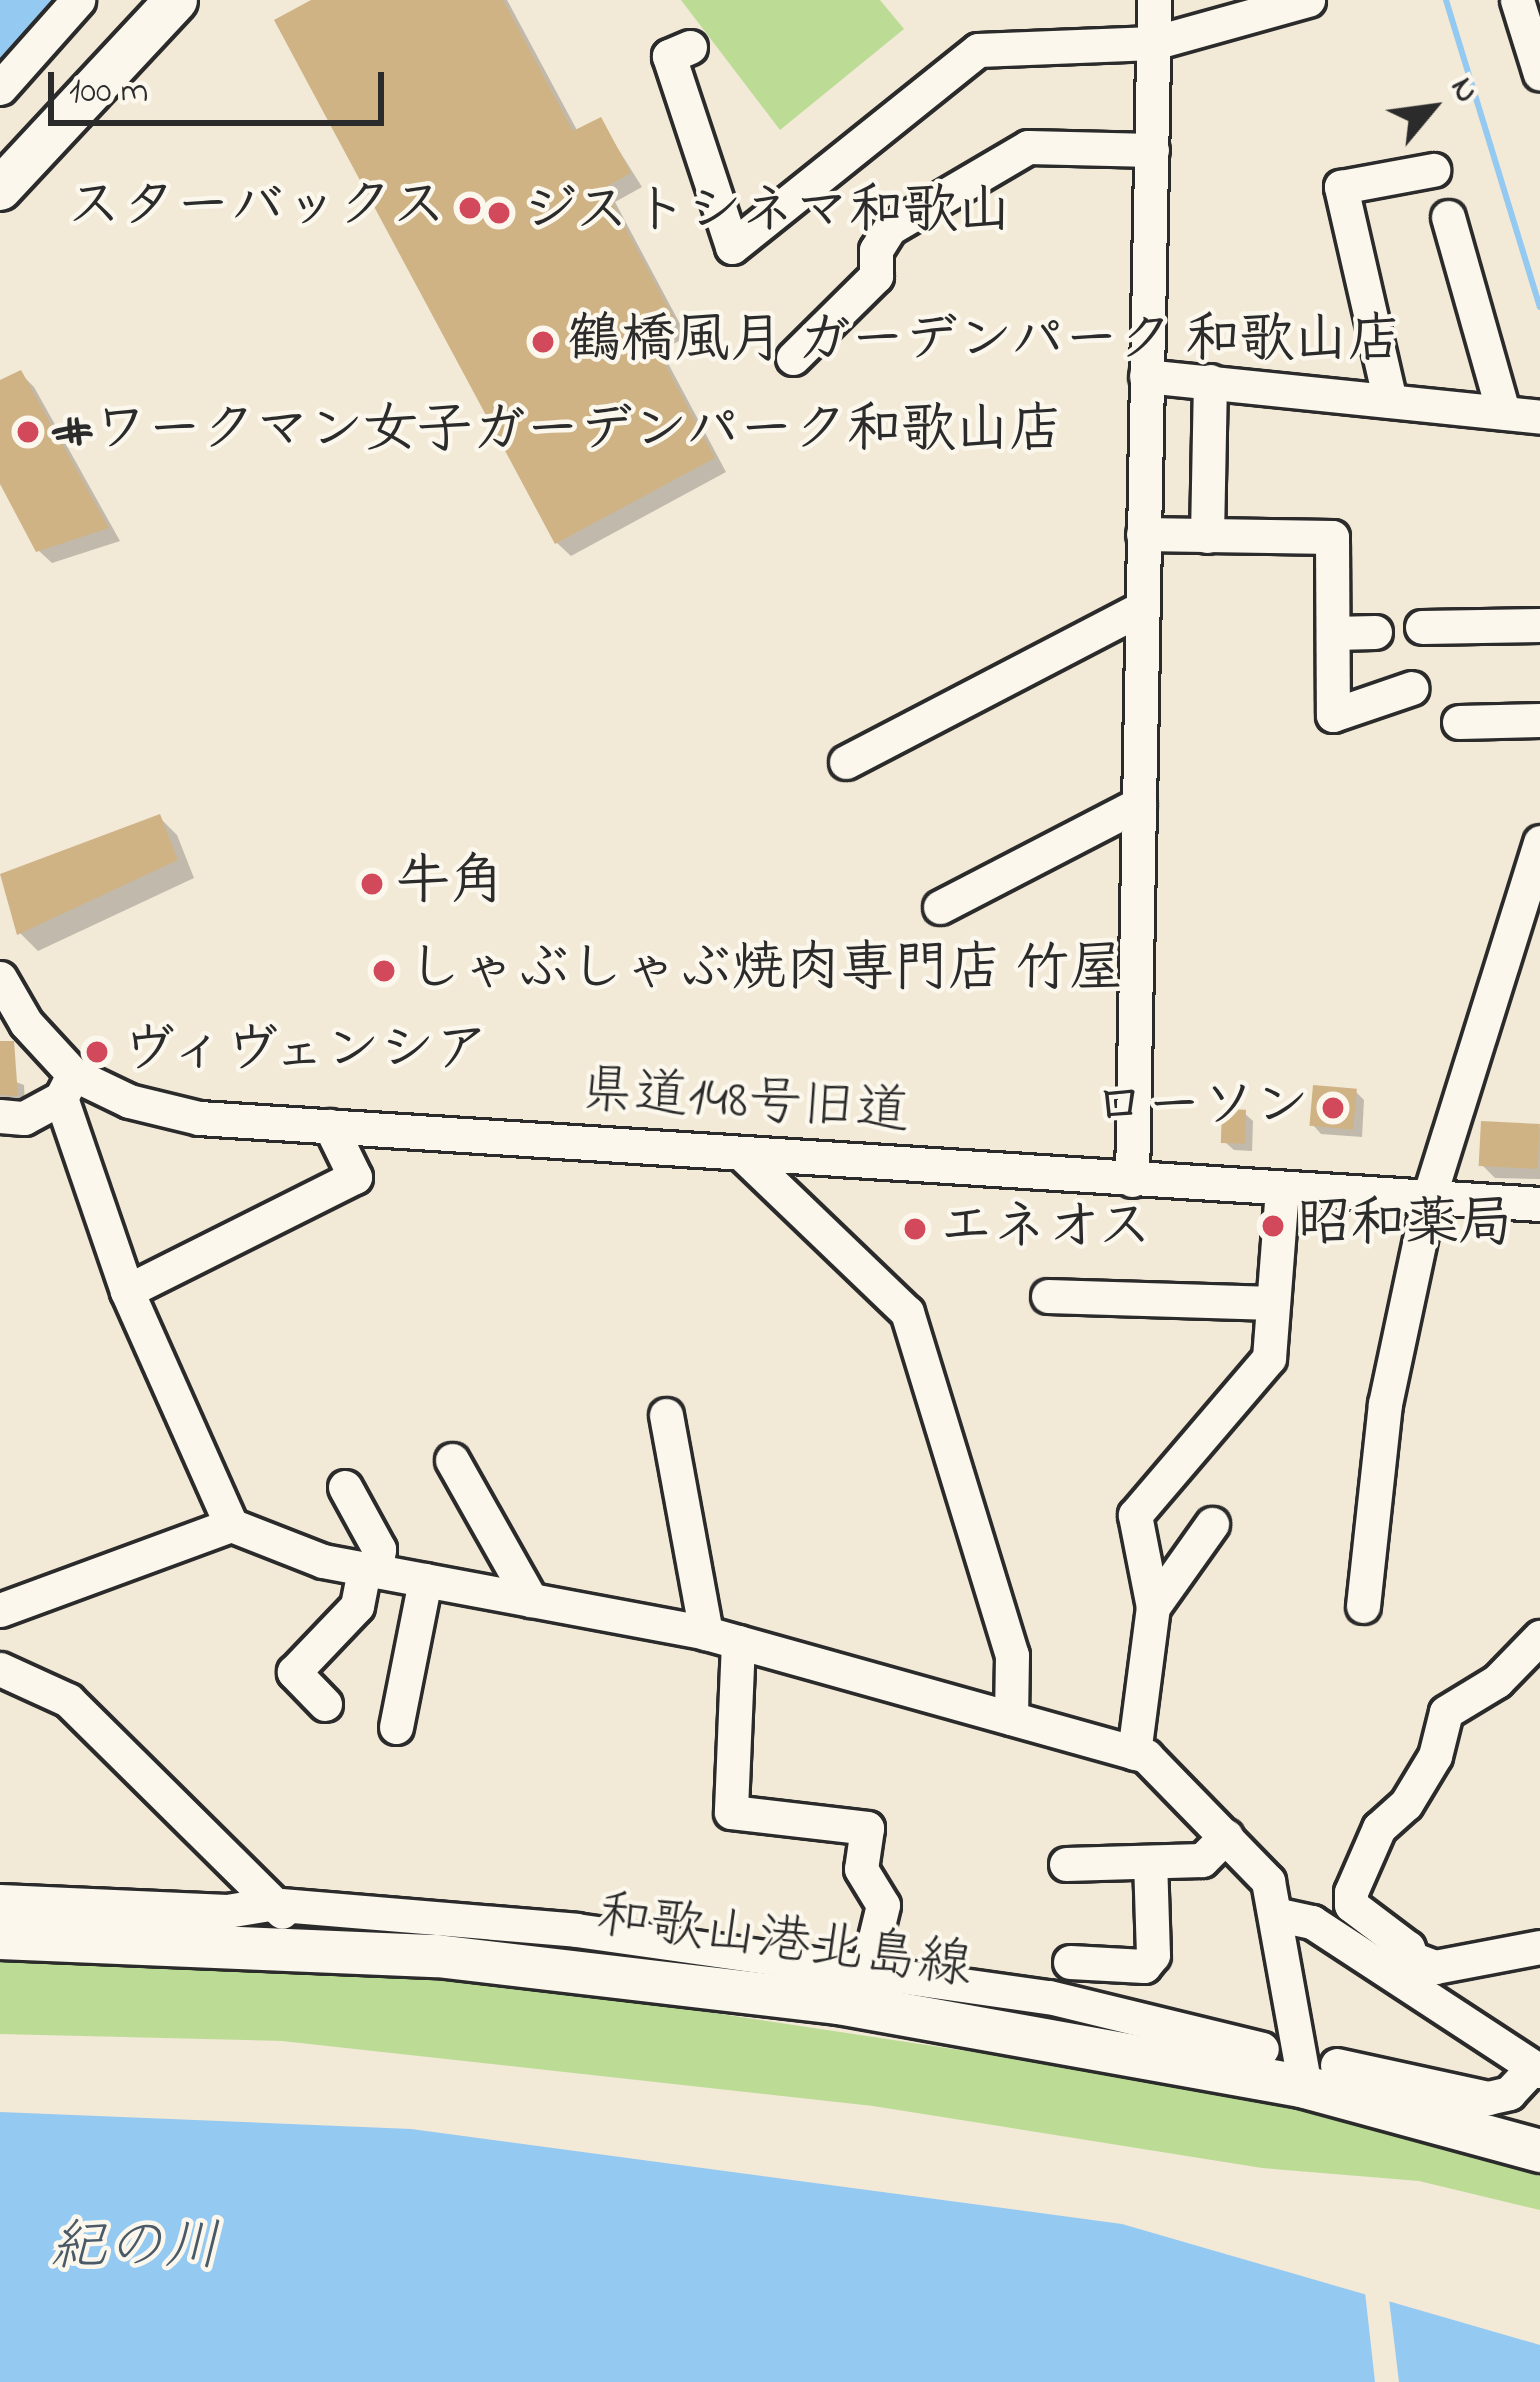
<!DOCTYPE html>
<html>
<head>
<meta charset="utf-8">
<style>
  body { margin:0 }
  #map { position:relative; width:1540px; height:2382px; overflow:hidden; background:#f2e9d7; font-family:"Indie Flower","Klee One",sans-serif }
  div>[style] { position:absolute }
  .green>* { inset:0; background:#bcdc96 }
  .water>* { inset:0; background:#94c9f2 }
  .pier>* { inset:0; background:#f2e9d7 }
  .shadow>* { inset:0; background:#0003 }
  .stream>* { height:6px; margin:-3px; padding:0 3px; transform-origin:3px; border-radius:3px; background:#94c9f2 }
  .building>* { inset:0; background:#cfb385; transform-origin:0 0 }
  .roads { filter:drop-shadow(3px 0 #2b2b2b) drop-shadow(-3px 0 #2b2b2b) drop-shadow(0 3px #2b2b2b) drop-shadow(0 -3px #2b2b2b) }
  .minor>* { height:33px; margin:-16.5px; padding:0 16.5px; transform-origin:16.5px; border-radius:16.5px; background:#fbf7ec }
  .major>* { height:42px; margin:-21px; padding:0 21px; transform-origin:21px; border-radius:21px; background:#fbf7ec }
  .dots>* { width:33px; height:33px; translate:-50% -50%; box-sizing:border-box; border:6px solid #fbf7ec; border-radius:50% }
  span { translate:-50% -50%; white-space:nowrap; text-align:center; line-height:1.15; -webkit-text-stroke:9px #fbf7ec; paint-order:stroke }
  .poi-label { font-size:54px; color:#2b2b2b; font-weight:700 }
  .right { translate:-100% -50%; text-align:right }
  .left { translate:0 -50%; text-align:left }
  .street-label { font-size:54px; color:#2b2b2b }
  .water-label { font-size:57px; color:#4a5a67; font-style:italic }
  .north { position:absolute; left:1372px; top:48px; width:120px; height:120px; -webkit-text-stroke:9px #fbf7ec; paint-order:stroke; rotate:61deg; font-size:33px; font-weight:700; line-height:48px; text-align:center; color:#2b2b2b }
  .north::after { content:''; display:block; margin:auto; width:42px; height:54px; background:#2b2b2b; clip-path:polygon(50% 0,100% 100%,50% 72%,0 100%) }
  .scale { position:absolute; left:48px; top:72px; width:336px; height:54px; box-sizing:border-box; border:6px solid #2b2b2b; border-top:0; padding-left:15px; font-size:36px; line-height:42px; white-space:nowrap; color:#2b2b2b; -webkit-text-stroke:9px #fbf7ec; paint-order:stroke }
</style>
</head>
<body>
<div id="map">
  <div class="green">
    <div style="clip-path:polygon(681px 0,880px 0,904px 29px,780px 130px)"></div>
    <div style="clip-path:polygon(0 1961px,487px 1979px,1200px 2086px,1540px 2170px,1540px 2210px,1419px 2181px,1262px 2168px,873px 2106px,282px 2041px,0 2034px)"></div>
  </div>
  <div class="water">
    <div style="clip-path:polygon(0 0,54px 0,0 61px)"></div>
    <div style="clip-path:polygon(0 2112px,411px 2129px,1122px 2224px,1540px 2345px,1540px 2382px,0 2382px)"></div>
  </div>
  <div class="pier">
    <div style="clip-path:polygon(1365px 2292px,1389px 2299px,1399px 2382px,1375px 2382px)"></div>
  </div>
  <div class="shadow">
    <div style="clip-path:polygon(317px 0,507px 0,578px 132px,600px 120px,642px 187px,615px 202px,687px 337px,661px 350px,726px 472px,571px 556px,557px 543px)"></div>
    <div style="clip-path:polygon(21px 374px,34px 387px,120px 541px,52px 563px,38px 550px,0 477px,0 384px)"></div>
    <div style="clip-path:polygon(159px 817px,177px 835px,194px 878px,38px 951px,20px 933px)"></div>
    <div style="clip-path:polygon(0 1076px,24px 1085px,25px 1104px,0 1103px)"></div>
    <div style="clip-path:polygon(1356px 1092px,1364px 1100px,1362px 1137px,1321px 1134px,1313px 1125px)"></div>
    <div style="clip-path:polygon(1244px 1113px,1253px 1121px,1252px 1151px,1234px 1150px,1225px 1142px)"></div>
    <div style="clip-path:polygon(1540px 1127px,1540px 1179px,1495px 1178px,1482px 1165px)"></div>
  </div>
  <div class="stream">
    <div style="left:1446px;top:0;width:321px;rotate:73deg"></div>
  </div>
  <div class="building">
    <div style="clip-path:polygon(311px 0,503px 0,573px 131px,601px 117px,631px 173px,604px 188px,676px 322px,650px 336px,715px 458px,555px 544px,274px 20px)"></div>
    <div style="clip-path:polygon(21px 370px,109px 528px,36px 552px,0 484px,0 380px)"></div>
    <div style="clip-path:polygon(160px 814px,178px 860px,17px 935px,0 874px)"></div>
    <div style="clip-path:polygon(0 1041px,14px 1041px,18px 1096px,0 1095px)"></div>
    <div style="left:1313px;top:1085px;width:44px;height:41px;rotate:5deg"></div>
    <div style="left:1222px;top:1109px;width:24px;height:34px;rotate:2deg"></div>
    <div style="left:1481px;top:1121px;width:59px;height:45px;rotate:3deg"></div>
  </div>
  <div class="roads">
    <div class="minor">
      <div style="left:1517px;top:0;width:77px;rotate:72.7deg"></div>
      <div style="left:690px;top:47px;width:23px;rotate:157deg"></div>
      <div style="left:669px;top:56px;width:201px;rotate:71.7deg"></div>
      <div style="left:732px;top:247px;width:315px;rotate:-38.7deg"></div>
      <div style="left:978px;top:50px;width:175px;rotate:-2.3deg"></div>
      <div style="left:1153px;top:43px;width:161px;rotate:-15.5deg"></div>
      <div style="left:0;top:88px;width:118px;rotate:-48.4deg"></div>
      <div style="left:1448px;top:217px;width:203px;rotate:74.2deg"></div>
      <div style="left:793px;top:358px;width:117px;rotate:-44.7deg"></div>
      <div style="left:876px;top:276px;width:26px;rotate:-90deg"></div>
      <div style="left:876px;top:250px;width:26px;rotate:-58deg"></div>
      <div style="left:890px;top:228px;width:160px;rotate:-30.4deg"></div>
      <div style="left:1028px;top:147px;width:124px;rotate:1.4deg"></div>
      <div style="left:1146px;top:376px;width:396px;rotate:5.9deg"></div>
      <div style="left:1390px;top:401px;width:220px;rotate:-102.9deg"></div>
      <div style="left:1341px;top:187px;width:94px;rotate:-10.5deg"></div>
      <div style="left:1143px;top:534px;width:189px;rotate:0.9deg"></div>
      <div style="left:1332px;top:537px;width:178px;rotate:89.7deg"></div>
      <div style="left:1333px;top:715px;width:83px;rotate:-18.9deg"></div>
      <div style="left:1207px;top:536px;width:155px;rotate:-88.9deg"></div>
      <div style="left:1422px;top:627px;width:118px;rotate:-1deg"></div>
      <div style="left:1333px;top:633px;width:42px;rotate:-1.4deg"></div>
      <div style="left:1459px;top:722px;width:81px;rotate:-1.4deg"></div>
      <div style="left:846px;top:762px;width:334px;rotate:-27.5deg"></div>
      <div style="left:940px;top:907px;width:224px;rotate:-27.4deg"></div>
      <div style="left:0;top:978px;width:52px;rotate:60deg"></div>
      <div style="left:26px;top:1023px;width:69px;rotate:47.3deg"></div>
      <div style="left:73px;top:1074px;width:62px;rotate:25.7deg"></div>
      <div style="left:129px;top:1101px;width:72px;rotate:13.7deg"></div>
      <div style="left:199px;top:1118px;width:1344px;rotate:3.67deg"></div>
      <div style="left:61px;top:1098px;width:204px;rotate:71.1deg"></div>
      <div style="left:127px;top:1291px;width:256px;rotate:66deg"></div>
      <div style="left:0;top:1116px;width:24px;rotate:5deg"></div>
      <div style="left:24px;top:1118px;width:42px;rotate:-28.4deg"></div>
      <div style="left:61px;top:1098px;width:22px;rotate:-63deg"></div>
      <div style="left:743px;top:1155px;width:227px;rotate:43.8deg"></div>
      <div style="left:907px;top:1312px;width:359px;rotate:73deg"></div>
      <div style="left:1012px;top:1655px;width:63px;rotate:90.9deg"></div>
      <div style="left:1132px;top:1180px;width:1180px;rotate:-88.93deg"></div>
      <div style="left:127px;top:1291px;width:255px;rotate:-26.6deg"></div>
      <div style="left:355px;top:1177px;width:57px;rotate:-116.1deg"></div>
      <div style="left:1048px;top:1296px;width:225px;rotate:1.8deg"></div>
      <div style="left:666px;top:1415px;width:222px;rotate:79.6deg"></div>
      <div style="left:452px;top:1460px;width:161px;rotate:60.6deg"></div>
      <div style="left:345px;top:1487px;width:71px;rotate:61.3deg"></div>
      <div style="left:379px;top:1549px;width:22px;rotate:98deg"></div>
      <div style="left:1363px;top:1606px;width:203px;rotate:-83.8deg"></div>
      <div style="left:1385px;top:1404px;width:212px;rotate:-78deg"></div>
      <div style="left:1429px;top:1197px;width:372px;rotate:-72.6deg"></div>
      <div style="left:1153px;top:1607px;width:102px;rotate:-54.6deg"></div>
      <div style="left:0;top:1610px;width:246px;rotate:-20.2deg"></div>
      <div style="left:231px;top:1525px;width:99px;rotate:21.4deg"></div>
      <div style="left:323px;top:1561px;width:390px;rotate:10.6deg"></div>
      <div style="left:706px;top:1633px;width:457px;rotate:15.6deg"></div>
      <div style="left:1146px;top:1756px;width:175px;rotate:45.7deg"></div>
      <div style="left:1268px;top:1881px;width:209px;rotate:79.8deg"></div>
      <div style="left:738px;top:1642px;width:170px;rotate:92.4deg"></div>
      <div style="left:731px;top:1812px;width:137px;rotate:6.7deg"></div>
      <div style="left:867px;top:1828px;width:41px;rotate:98.3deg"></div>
      <div style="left:861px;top:1869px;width:42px;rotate:58.6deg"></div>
      <div style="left:883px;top:1905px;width:64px;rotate:103.6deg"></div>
      <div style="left:0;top:1669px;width:75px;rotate:24.5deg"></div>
      <div style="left:68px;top:1700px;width:301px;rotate:44.7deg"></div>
      <div style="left:325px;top:1704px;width:45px;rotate:-134.1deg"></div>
      <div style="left:294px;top:1672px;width:91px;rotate:-46.3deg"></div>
      <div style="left:357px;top:1606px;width:38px;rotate:-79deg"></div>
      <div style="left:396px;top:1727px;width:150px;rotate:-78.8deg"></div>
      <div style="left:1134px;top:1753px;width:147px;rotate:-82.6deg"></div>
      <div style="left:1153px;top:1607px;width:94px;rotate:-101.1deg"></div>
      <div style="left:1135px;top:1515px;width:206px;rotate:-49.5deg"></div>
      <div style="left:1269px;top:1358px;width:169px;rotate:-85.6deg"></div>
      <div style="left:1066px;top:1864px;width:136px;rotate:-1.7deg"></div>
      <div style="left:1202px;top:1860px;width:34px;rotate:-45deg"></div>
      <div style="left:0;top:1901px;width:227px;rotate:2.5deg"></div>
      <div style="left:227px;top:1911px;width:43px;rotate:-9.5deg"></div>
      <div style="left:269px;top:1904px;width:308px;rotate:4.8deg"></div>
      <div style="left:576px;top:1930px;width:478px;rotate:8.1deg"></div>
      <div style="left:1049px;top:1997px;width:219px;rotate:13.7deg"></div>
      <div style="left:1279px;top:1915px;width:34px;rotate:12deg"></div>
      <div style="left:1312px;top:1922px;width:272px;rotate:33.2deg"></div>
      <div style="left:1395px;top:1952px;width:43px;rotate:20.6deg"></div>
      <div style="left:1435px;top:1967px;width:107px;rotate:-10.8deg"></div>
      <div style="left:1412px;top:1961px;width:14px;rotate:-107deg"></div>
      <div style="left:1408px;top:1948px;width:71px;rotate:-143deg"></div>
      <div style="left:1351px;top:1905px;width:13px;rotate:-90deg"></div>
      <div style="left:1351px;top:1892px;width:70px;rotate:-66.4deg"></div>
      <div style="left:1379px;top:1828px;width:36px;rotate:-42deg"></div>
      <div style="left:1406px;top:1804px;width:56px;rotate:-58.9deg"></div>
      <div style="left:1435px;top:1756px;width:45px;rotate:-76deg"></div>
      <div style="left:1446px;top:1712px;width:60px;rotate:-31.3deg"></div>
      <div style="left:1497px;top:1681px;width:62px;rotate:-45.7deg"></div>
      <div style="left:1070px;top:1962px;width:74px;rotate:3.1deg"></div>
      <div style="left:1144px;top:1966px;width:14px;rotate:-51deg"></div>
      <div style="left:1153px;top:1955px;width:93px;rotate:-91.8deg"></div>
      <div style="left:1337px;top:2065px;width:155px;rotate:12.3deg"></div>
      <div style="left:1488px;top:2098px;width:22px;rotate:-13deg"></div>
      <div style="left:1509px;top:2093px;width:35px;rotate:-47deg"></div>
    </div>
    <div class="major">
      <div style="left:0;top:189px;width:258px;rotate:-47deg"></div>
      <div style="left:0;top:1938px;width:437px;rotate:2.4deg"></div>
      <div style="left:437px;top:1956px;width:405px;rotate:6.7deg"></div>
      <div style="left:839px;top:2003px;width:474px;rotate:10.2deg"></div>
      <div style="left:1305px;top:2087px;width:244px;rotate:15.2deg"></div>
    </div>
  </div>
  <div class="dots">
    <div style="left:470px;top:208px;background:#d1495b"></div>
    <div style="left:499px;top:213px;background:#d1495b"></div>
    <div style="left:543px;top:342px;background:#d1495b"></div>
    <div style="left:28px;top:432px;background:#d1495b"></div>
    <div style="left:372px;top:884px;background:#d1495b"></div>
    <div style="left:384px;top:971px;background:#d1495b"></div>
    <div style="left:97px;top:1052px;background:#d1495b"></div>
    <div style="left:1333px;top:1108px;background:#d1495b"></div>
    <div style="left:1273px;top:1226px;background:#d1495b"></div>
    <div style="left:915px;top:1229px;background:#d1495b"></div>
  </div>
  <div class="poi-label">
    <span class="right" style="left:446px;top:208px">スターバックス</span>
    <span class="left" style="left:523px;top:213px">ジストシネマ和歌山</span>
    <span class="left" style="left:567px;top:342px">鶴橋風月 ガーデンパーク 和歌山店</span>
    <span class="left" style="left:52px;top:432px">#ワークマン女子ガーデンパーク和歌山店</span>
    <span class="left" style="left:396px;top:884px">牛角</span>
    <span class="left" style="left:408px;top:971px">しゃぶしゃぶ焼肉専門店 竹屋</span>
    <span class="left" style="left:121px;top:1052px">ヴィヴェンシア</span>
    <span class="right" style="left:1309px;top:1108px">ローソン</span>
    <span class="left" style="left:1297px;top:1226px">昭和薬局</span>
    <span class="left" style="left:939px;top:1229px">エネオス</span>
  </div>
  <div class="street-label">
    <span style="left:745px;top:1103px;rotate:4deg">県道148号旧道</span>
    <span style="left:784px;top:1943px;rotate:8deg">和歌山港北島線</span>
  </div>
  <div class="water-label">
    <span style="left:135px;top:2250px">紀の川</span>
  </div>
  <div class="north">N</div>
  <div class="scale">100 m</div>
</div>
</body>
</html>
